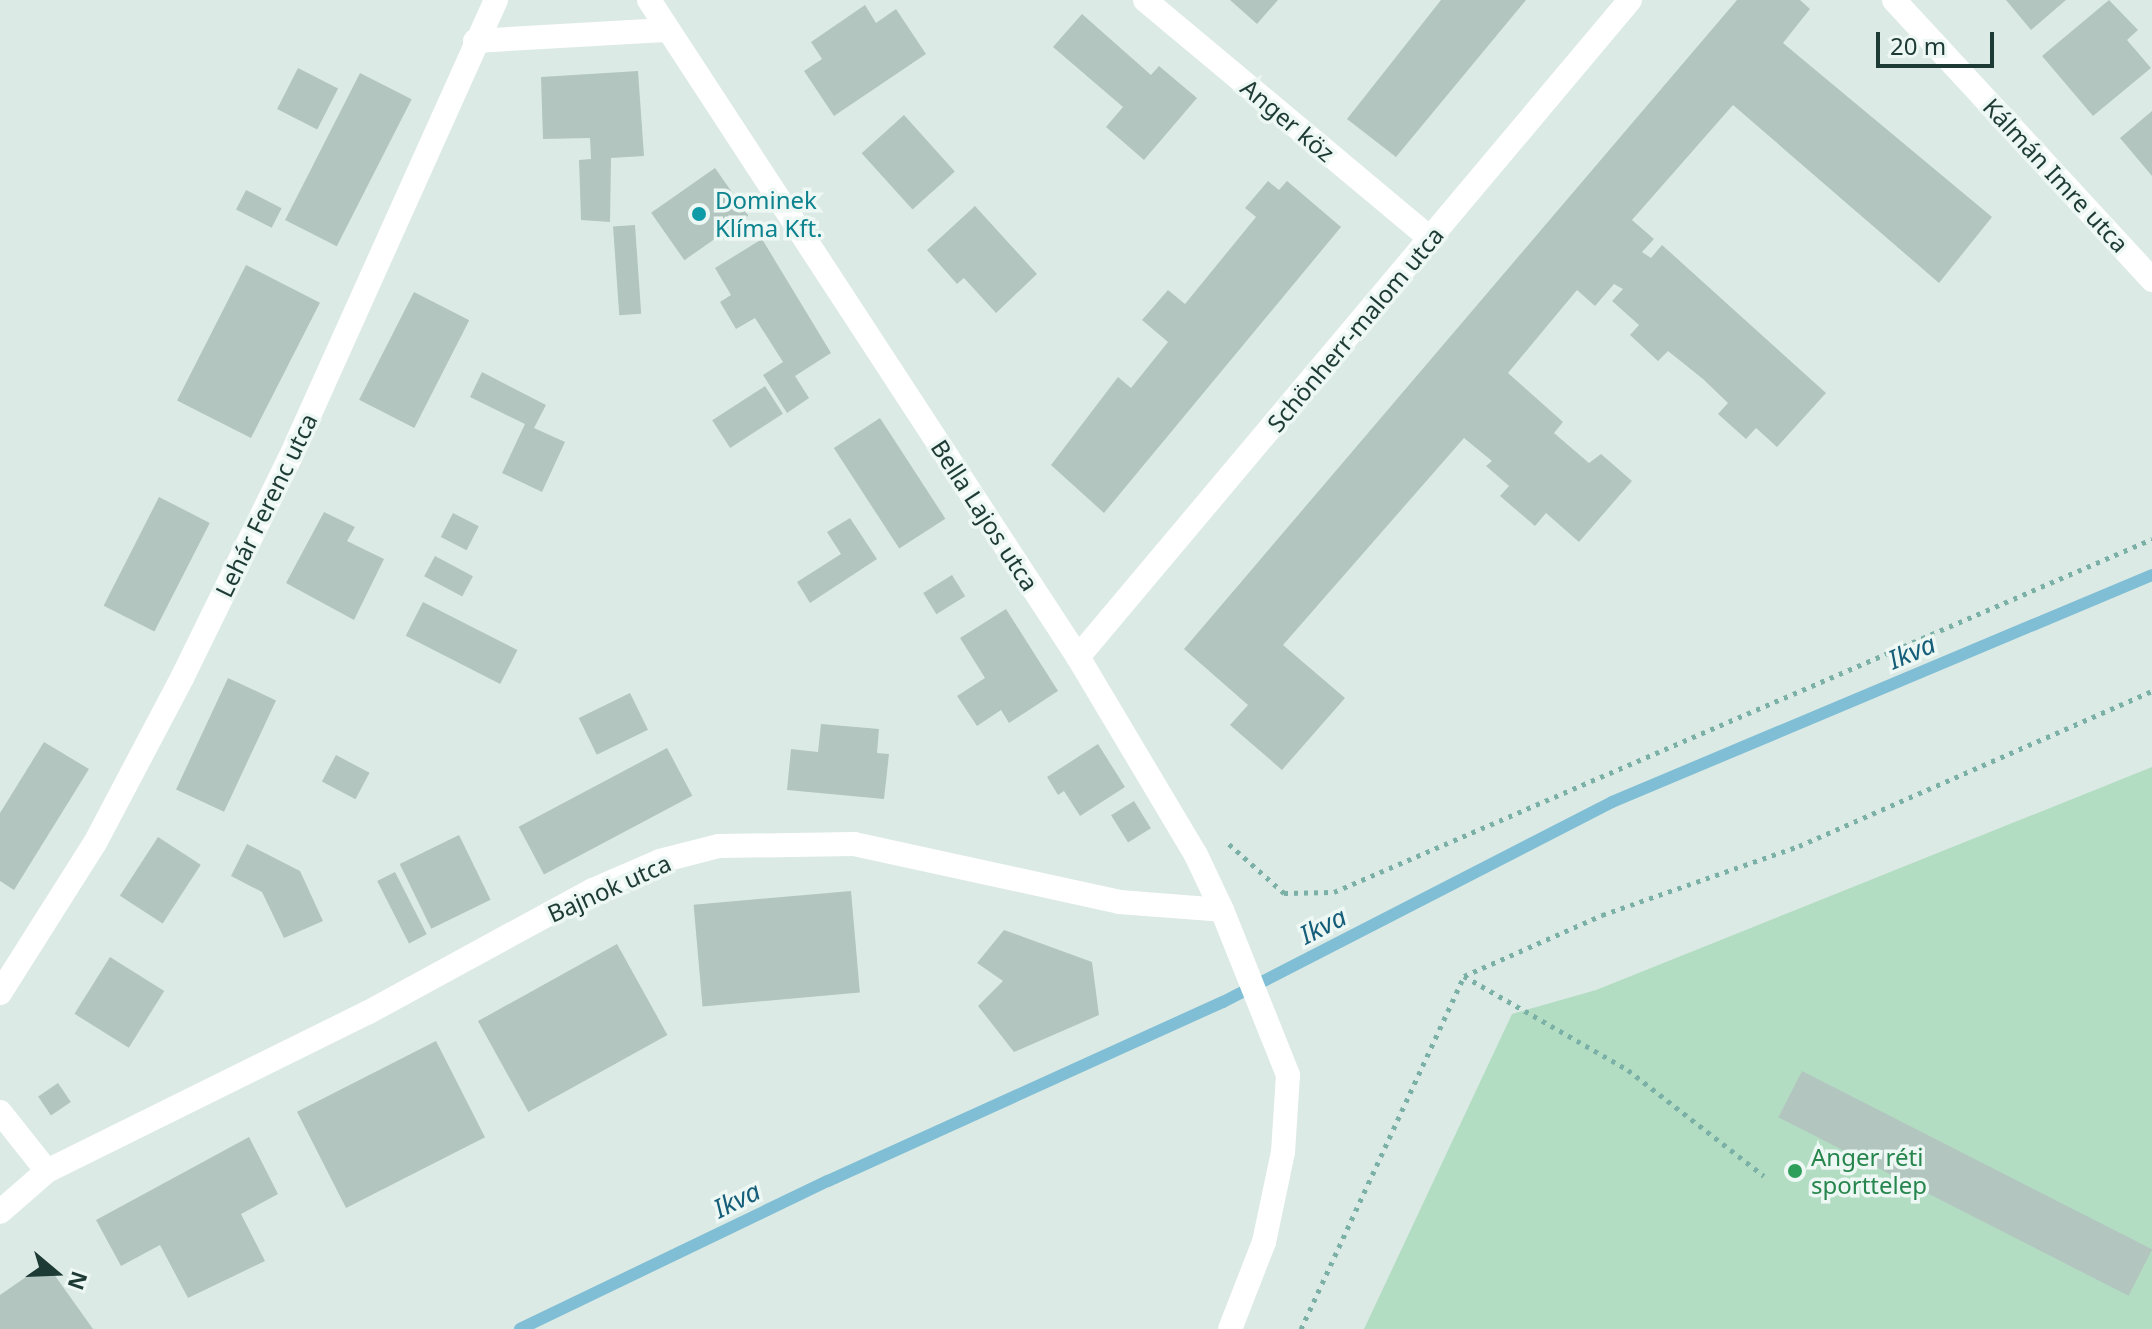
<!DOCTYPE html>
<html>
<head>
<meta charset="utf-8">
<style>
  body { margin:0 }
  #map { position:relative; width:2152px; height:1329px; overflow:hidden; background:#dceae5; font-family:"Noto Sans",sans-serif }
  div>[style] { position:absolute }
  .green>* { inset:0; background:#b3ddc3 }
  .stream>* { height:12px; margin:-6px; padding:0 6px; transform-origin:6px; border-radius:6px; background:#7fbed5 }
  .building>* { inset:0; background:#b2c5bf; transform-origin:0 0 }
  .path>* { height:5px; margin-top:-2.5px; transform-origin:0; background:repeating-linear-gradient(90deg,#7ab0a5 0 4px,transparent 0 10px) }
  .street>* { height:24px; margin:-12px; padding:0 12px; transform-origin:12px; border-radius:12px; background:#fff }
  .dots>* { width:22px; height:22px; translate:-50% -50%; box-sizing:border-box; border:4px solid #edf7f3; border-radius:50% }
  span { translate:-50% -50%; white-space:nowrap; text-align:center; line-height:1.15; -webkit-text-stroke:7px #edf7f3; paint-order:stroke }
  .street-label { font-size:24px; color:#1d3a35 }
  .culture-label { font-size:24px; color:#0d838f }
  .left { translate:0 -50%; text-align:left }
  .leisure-label { font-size:24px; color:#27864d }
  .water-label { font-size:26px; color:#145e79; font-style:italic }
  .north { position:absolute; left:16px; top:1233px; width:80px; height:80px; -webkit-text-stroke:6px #edf7f3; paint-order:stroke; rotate:109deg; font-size:22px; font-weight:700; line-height:32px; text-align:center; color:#1d3a35 }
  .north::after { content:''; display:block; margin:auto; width:28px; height:36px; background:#1d3a35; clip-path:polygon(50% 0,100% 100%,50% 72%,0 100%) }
  .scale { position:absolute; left:1876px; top:32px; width:118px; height:36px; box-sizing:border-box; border:4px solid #1d3a35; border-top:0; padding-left:10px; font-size:24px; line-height:28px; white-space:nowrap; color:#1d3a35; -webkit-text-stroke:6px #edf7f3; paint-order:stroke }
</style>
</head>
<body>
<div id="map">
  <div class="green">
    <div style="clip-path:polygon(2152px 767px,2152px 1329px,1364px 1329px,1512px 1014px,1596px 990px)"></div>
  </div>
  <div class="stream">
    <div style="left:520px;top:1329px;width:342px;rotate:-25.7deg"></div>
    <div style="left:828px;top:1181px;width:434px;rotate:-24.4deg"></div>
    <div style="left:1223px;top:1002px;width:437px;rotate:-27.2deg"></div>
    <div style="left:1612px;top:802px;width:586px;rotate:-22.8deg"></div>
  </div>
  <div class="building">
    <div style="clip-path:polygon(1230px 0,1278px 0,1257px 24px)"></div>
    <div style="clip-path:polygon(1441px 0,1526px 0,1396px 157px,1347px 119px)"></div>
    <div style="clip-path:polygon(1737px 0,1800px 0,1810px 9px,1783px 43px,1992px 217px,1939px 283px,1733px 105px,1632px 220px,1654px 239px,1642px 252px,1651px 258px,1662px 245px,1826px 393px,1777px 447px,1756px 428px,1746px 439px,1718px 414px,1728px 403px,1703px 379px,1668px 351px,1658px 361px,1630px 335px,1639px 325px,1612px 301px,1623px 289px,1614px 284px,1595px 306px,1577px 290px,1508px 373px,1563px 422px,1554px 433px,1589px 463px,1601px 454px,1632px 481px,1579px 542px,1546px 513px,1535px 526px,1500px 496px,1509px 486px,1486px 466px,1492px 461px,1464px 438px,1283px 645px,1345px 698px,1282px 770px,1230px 725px,1248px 705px,1184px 649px)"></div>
    <div style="clip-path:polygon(2006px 0,2066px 0,2031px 30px)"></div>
    <div style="clip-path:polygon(2109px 0,2138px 30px,2127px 40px,2151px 68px,2093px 116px,2042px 56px)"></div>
    <div style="clip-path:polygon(865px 5px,876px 23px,896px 9px,926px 54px,834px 116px,804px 71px,822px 59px,811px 42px)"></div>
    <div style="clip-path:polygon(1082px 14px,1151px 75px,1159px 66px,1197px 98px,1144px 160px,1106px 127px,1123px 107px,1053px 47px)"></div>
    <div style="left:298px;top:68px;width:45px;height:46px;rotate:27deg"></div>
    <div style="clip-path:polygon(638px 71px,644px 156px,611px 158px,610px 222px,581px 220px,579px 160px,591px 159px,590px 138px,543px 139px,541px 77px)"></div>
    <div style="left:360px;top:73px;width:58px;height:165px;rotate:27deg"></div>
    <div style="clip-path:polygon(2152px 111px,2152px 176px,2120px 138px)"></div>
    <div style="left:904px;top:115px;width:76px;height:57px;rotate:48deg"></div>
    <div style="left:715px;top:168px;width:58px;height:78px;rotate:55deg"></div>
    <div style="clip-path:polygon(1268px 181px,1279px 190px,1287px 181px,1341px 227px,1104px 513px,1051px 465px,1118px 377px,1131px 388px,1168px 342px,1142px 320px,1168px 290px,1185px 304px,1256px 217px,1245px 208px)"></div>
    <div style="left:246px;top:190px;width:40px;height:22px;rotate:27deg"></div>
    <div style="clip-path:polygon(975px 206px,1037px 274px,996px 313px,964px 278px,957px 284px,927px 250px)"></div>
    <div style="left:635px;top:225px;width:89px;height:22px;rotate:86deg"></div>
    <div style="clip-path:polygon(762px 239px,831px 353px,795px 376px,809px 398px,787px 413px,763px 375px,783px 362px,755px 318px,736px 329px,720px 302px,731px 295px,715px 268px)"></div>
    <div style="left:246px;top:265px;width:83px;height:152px;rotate:27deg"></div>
    <div style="left:414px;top:292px;width:62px;height:121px;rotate:27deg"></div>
    <div style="clip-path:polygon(482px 372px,546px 405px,534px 428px,565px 442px,542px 492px,502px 473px,525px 424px,470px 397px)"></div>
    <div style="left:765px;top:386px;width:33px;height:63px;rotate:57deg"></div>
    <div style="left:880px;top:418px;width:120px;height:55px;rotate:57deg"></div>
    <div style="left:159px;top:497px;width:57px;height:122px;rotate:27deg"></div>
    <div style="clip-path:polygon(324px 512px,355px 527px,347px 541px,384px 559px,354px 620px,286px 583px)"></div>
    <div style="left:453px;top:513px;width:29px;height:27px;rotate:27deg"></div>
    <div style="clip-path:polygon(850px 518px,877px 559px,810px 603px,797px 582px,841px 554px,827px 532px)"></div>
    <div style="left:435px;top:556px;width:43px;height:23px;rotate:28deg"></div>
    <div style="left:952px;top:575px;width:25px;height:34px;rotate:58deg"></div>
    <div style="left:423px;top:602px;width:106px;height:38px;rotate:27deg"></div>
    <div style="clip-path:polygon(1006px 609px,1058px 691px,1009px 723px,1001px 710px,977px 726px,957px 696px,985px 678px,960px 638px)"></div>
    <div style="left:228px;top:678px;width:53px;height:123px;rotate:25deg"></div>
    <div style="left:630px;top:693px;width:41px;height:57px;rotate:64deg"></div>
    <div style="clip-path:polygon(821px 724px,879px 729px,877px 753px,889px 754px,884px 799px,787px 790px,791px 749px,818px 752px)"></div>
    <div style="clip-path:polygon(44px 742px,89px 769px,14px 890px,0 881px,0 813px)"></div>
    <div style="clip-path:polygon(1098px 744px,1125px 787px,1080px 816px,1064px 791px,1058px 795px,1047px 777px)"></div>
    <div style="left:667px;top:748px;width:54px;height:168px;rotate:62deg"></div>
    <div style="left:336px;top:755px;width:38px;height:30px;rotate:28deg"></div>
    <div style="left:1134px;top:801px;width:32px;height:27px;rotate:58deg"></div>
    <div style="left:459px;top:835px;width:72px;height:66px;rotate:64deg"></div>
    <div style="left:158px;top:837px;width:51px;height:70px;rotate:33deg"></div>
    <div style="clip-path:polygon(247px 844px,300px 871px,323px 921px,284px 938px,262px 892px,231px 876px)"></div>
    <div style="left:395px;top:872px;width:70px;height:20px;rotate:63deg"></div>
    <div style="left:851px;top:891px;width:102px;height:158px;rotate:85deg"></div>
    <div style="clip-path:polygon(1004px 930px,1092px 962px,1099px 1015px,1014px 1052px,978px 1006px,1003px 981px,977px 963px)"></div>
    <div style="left:617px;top:944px;width:104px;height:159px;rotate:61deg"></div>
    <div style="left:110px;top:957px;width:64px;height:67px;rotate:32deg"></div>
    <div style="left:436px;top:1041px;width:108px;height:156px;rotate:63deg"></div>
    <div style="left:1802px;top:1071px;width:393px;height:52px;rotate:27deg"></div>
    <div style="left:58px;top:1083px;width:23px;height:24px;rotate:56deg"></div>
    <div style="clip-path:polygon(249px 1137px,278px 1194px,241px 1214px,265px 1261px,188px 1298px,160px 1245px,121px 1266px,96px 1220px)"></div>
    <div style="clip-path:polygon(46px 1263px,93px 1329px,0 1329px,0 1295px)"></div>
  </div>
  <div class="path">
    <div style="left:1229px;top:844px;width:74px;rotate:41.7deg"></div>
    <div style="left:1284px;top:893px;width:50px;rotate:-1.1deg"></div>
    <div style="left:1334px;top:892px;width:891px;rotate:-23.34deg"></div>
    <div style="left:1464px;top:976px;width:189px;rotate:29.8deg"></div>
    <div style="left:1628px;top:1070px;width:172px;rotate:37.9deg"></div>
    <div style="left:1301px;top:1329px;width:389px;rotate:-65.2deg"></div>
    <div style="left:1464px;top:976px;width:151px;rotate:-23.8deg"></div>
    <div style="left:1602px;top:915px;width:209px;rotate:-19.3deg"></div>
    <div style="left:1799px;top:846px;width:386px;rotate:-23.7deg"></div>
  </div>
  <div class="street">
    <div style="left:649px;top:0;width:785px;rotate:56.86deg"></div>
    <div style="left:1078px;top:657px;width:230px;rotate:59.2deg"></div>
    <div style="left:1196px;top:855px;width:61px;rotate:64.7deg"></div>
    <div style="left:1222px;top:910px;width:178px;rotate:68.2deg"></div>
    <div style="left:1288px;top:1075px;width:77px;rotate:93.7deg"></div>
    <div style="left:1283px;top:1152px;width:92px;rotate:101.9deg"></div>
    <div style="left:1264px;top:1242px;width:93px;rotate:111.3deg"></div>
    <div style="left:1145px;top:0;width:373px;rotate:39.9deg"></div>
    <div style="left:1894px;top:0;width:381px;rotate:47.3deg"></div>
    <div style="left:475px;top:41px;width:190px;rotate:-3.3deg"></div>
    <div style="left:1078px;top:657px;width:858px;rotate:-49.96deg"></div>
    <div style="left:0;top:993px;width:178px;rotate:-57.7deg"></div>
    <div style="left:95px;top:843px;width:187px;rotate:-62.2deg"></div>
    <div style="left:182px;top:678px;width:245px;rotate:-63.9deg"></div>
    <div style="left:290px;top:458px;width:502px;rotate:-65.78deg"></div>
    <div style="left:0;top:1112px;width:75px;rotate:51.5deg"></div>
    <div style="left:0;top:1212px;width:62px;rotate:-41.1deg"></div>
    <div style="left:47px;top:1171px;width:357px;rotate:-26.3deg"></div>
    <div style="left:367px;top:1013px;width:257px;rotate:-28.6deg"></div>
    <div style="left:593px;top:890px;width:73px;rotate:-23.4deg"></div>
    <div style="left:660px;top:861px;width:61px;rotate:-14.3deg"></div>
    <div style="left:719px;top:846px;width:135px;rotate:-0.8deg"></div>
    <div style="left:854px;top:844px;width:271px;rotate:12.3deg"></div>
    <div style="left:1119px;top:902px;width:103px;rotate:4.4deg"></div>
  </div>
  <div class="dots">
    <div style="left:699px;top:214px;background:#0f9aa8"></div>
    <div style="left:1795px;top:1171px;background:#2e9e5b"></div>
  </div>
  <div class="street-label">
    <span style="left:1288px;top:120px;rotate:40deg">Anger köz</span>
    <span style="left:2056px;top:175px;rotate:47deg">Kálmán Imre utca</span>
    <span style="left:1355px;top:329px;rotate:-50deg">Schönherr-malom utca</span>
    <span style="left:266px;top:505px;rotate:-64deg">Lehár Ferenc utca</span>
    <span style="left:985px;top:515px;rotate:57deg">Bella Lajos utca</span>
    <span style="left:609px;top:888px;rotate:-24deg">Bajnok utca</span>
  </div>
  <div class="culture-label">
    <span class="left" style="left:715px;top:214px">Dominek<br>Klíma Kft.</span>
  </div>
  <div class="leisure-label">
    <span class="left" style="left:1811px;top:1171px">Anger réti<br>sporttelep</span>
  </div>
  <div class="water-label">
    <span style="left:1912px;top:652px;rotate:-23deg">Ikva</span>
    <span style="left:1323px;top:926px;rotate:-27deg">Ikva</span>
    <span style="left:737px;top:1200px;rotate:-26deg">Ikva</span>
  </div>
  <div class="north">N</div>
  <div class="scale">20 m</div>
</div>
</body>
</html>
